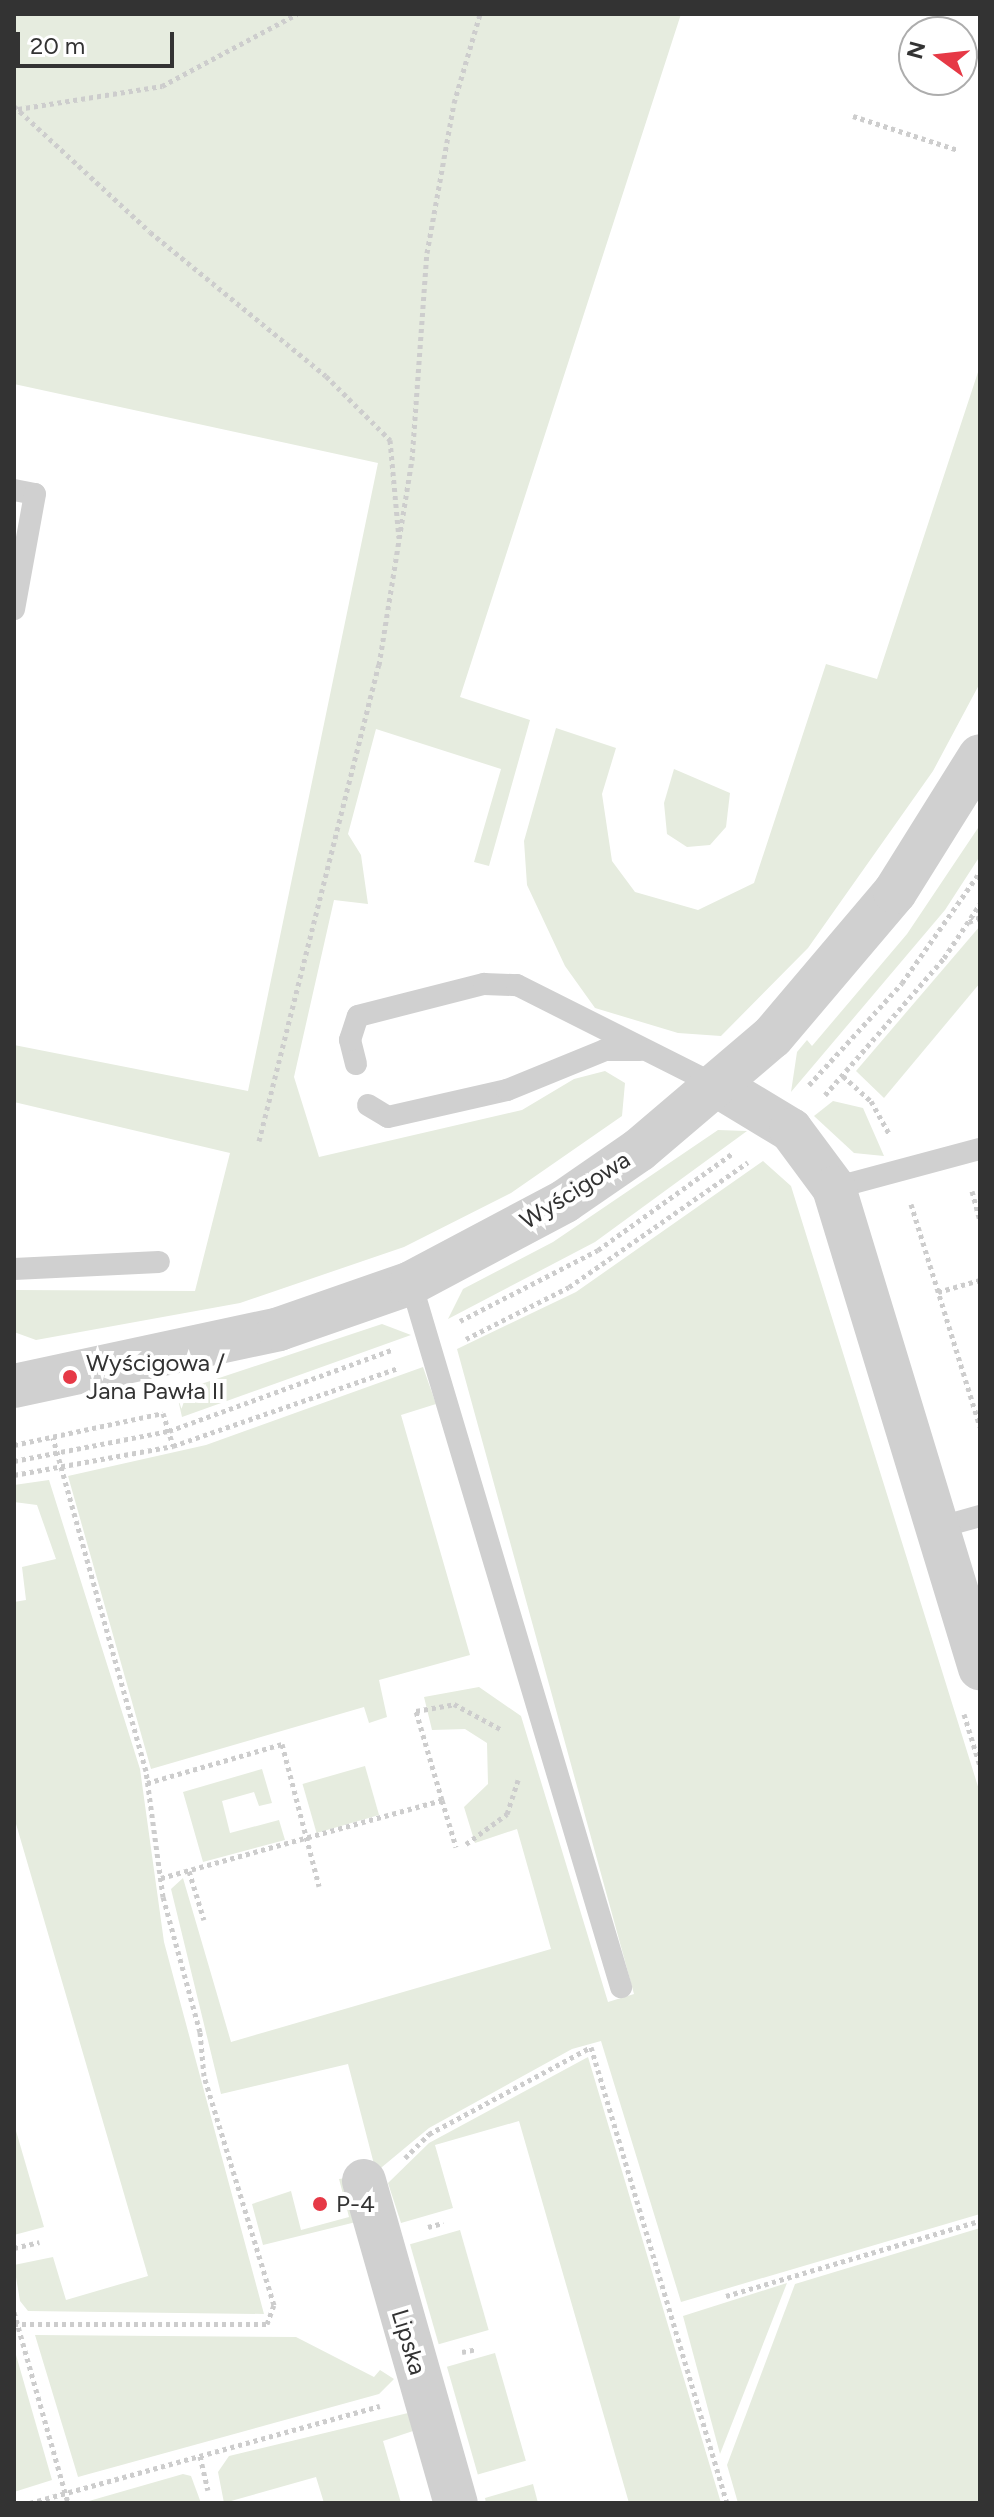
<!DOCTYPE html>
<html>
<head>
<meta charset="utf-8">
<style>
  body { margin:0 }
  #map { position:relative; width:994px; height:2517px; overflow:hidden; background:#fff; font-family:Figtree,sans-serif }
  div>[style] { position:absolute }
  .green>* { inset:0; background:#e6ecdf; transform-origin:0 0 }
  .path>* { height:5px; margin-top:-2.5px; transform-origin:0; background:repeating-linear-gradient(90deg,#cdcdcd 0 4px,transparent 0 8px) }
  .service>* { height:22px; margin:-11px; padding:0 11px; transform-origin:11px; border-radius:11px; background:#d0d0d0 }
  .minor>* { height:44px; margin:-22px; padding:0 22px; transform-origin:22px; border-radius:22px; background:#d0d0d0 }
  .tertiary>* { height:44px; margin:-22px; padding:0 22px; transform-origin:22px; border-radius:22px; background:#d0d0d0 }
  .dots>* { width:22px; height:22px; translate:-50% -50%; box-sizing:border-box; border:4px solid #fff; border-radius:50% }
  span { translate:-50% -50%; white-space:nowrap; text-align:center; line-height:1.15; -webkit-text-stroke:8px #fff; paint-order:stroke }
  .street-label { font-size:24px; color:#333 }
  .poi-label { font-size:24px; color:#333 }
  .left { translate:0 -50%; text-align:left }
  .frame { position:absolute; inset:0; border:16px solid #333; pointer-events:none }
  .north { position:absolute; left:898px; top:16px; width:80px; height:80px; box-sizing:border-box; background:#fff; border:2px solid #adadad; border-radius:50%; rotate:285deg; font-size:22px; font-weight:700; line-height:32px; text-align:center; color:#333 }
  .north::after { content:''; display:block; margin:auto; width:28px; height:36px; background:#e63946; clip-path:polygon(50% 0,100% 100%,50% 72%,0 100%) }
  .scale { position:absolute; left:16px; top:32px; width:158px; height:36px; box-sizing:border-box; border:4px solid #333; border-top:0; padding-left:10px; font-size:24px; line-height:28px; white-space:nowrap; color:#333; -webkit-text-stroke:6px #fff; paint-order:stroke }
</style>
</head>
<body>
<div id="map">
  <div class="green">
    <div style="clip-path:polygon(14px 14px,681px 14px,460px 697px,530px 720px,489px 866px,474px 862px,501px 769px,376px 729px,348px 834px,361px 855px,368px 904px,334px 900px,294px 1077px,319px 1157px,522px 1110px,574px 1079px,605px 1071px,625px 1083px,622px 1116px,511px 1193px,404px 1247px,240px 1303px,36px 1340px,14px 1332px,14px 1290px,195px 1291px,230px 1153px,14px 1102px,14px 1045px,248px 1091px,378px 463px,14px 384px)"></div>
    <div style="clip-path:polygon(980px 366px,980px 683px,933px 771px,808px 948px,721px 1036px,678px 1033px,595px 1008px,565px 966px,527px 885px,524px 841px,556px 728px,616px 748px,602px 794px,612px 861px,635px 892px,698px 910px,754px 883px,826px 664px,877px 679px)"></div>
    <div style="clip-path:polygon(674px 769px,730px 793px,726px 827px,710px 845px,687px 847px,667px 834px,664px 803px)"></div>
    <div style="clip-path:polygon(980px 825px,980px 856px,945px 910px,791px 1092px,797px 1052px,807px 1040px,812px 1046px,907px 934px)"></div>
    <div style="clip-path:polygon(980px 926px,980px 983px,884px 1098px,856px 1071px)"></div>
    <div style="clip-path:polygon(833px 1101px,863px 1108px,884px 1156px,854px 1153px,814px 1116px)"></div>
    <div style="clip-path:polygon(718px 1130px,747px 1131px,595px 1242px,448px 1319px,463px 1289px,553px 1242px)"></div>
    <div style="clip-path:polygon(763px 1161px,791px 1186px,980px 1793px,980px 2214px,681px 2302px,601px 2041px,572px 2049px,429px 2128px,376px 2172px,348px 2064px,221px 2094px,171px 1889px,183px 1878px,231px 2042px,551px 1949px,517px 1829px,475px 1843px,464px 1807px,488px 1784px,487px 1743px,465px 1729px,432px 1730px,424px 1697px,479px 1687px,521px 1716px,608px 2002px,634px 1994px,457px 1349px,576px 1292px)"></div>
    <div style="clip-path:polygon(382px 1324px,411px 1335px,182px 1417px,177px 1395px,198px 1385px)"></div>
    <div style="clip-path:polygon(423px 1367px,436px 1404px,401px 1415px,470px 1655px,379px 1680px,387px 1717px,369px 1723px,364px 1707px,151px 1769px,68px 1476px,206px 1445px)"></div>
    <div style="clip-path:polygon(49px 1480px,140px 1769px,164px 1942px,264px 2314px,28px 2311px,20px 2301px,14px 2265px,53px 2257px,66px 2300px,148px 2276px,14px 1817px,14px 1602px,26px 1600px,22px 1567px,56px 1559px,37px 1505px,14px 1502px,14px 1485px)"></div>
    <div style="left:365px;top:1766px;width:51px;height:65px;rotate:74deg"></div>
    <div style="clip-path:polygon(262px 1769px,272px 1803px,259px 1806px,254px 1792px,222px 1801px,230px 1833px,279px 1820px,285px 1840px,203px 1862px,183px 1792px)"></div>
    <div style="clip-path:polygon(588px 2057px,721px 2503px,629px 2503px,519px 2121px,435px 2145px,453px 2208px,401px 2223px,388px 2183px,429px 2143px)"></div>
    <div style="clip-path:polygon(14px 2124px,44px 2227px,14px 2235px)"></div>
    <div style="clip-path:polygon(347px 2178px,356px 2222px,263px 2245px,252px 2204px,291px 2191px,301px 2230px,349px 2217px,339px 2179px)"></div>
    <div style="clip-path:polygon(980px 2228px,980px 2503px,738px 2503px,727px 2465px,795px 2284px)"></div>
    <div style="left:460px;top:2230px;width:104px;height:52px;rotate:74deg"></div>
    <div style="clip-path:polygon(787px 2283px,720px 2454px,683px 2316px)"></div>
    <div style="clip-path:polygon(35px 2335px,296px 2337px,374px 2377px,380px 2370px,394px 2379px,379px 2394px,78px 2477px)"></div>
    <div style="clip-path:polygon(14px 2348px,52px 2480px,14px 2492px)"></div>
    <div style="left:495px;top:2353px;width:112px;height:50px;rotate:74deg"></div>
    <div style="clip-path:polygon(408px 2413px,413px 2431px,383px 2441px,401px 2503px,324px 2503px,316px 2477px,224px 2503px,218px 2472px,229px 2456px)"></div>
    <div style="clip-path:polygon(183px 2474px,191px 2476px,201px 2503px,82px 2503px)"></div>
    <div style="clip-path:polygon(533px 2484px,538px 2503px,486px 2503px,485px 2498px)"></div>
  </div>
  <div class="path">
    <div style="left:14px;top:106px;width:185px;rotate:42.8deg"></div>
    <div style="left:150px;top:232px;width:227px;rotate:39.3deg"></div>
    <div style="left:326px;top:376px;width:91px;rotate:45deg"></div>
    <div style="left:390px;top:440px;width:98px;rotate:84.8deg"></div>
    <div style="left:18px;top:109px;width:146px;rotate:-9.1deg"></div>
    <div style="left:162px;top:86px;width:153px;rotate:-28.1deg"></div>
    <div style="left:853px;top:116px;width:110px;rotate:17.9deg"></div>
    <div style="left:969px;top:922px;width:12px;rotate:-24deg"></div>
    <div style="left:843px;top:1076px;width:38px;rotate:42deg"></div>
    <div style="left:871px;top:1101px;width:38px;rotate:61deg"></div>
    <div style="left:809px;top:1085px;width:138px;rotate:-47.6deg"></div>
    <div style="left:902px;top:983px;width:136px;rotate:-54.9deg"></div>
    <div style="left:825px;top:1095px;width:181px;rotate:-49deg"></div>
    <div style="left:944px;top:958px;width:65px;rotate:-56.3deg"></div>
    <div style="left:259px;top:1141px;width:491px;rotate:-75.9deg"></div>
    <div style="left:379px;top:665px;width:208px;rotate:-80.9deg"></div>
    <div style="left:412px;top:460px;width:208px;rotate:-85.9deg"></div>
    <div style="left:427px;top:253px;width:152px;rotate:-79.8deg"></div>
    <div style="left:454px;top:103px;width:93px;rotate:-73.7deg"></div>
    <div style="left:972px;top:1191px;width:31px;rotate:75deg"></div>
    <div style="left:911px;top:1204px;width:233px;rotate:72.8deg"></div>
    <div style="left:938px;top:1292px;width:44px;rotate:-15.9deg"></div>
    <div style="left:460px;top:1321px;width:155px;rotate:-27.2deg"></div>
    <div style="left:598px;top:1250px;width:166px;rotate:-35.7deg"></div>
    <div style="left:466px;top:1339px;width:115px;rotate:-26.8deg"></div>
    <div style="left:569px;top:1287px;width:218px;rotate:-34.9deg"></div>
    <div style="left:14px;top:1445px;width:152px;rotate:-12.1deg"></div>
    <div style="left:163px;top:1413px;width:34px;rotate:73deg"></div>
    <div style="left:14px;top:1461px;width:158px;rotate:-11deg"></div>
    <div style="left:169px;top:1431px;width:237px;rotate:-20deg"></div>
    <div style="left:14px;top:1475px;width:162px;rotate:-10.3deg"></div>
    <div style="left:173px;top:1446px;width:238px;rotate:-19.1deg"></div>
    <div style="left:964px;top:1714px;width:54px;rotate:72.9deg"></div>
    <div style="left:147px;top:1783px;width:141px;rotate:-16.1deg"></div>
    <div style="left:282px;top:1744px;width:147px;rotate:75.4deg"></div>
    <div style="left:442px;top:1800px;width:49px;rotate:73.4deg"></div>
    <div style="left:466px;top:1844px;width:51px;rotate:-36.2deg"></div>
    <div style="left:507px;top:1814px;width:36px;rotate:-72deg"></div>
    <div style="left:189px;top:1871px;width:51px;rotate:73deg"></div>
    <div style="left:161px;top:1878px;width:292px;rotate:-15.5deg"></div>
    <div style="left:442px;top:1800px;width:93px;rotate:-106.3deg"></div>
    <div style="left:416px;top:1711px;width:39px;rotate:-10deg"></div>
    <div style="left:454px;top:1704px;width:55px;rotate:28.4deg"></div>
    <div style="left:405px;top:2158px;width:34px;rotate:-45deg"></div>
    <div style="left:429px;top:2134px;width:184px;rotate:-28.2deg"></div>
    <div style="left:591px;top:2047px;width:476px;rotate:73.4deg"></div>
    <div style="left:428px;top:2227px;width:16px;rotate:-15deg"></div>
    <div style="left:14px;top:2248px;width:26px;rotate:-13deg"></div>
    <div style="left:726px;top:2296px;width:265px;rotate:-16.5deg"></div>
    <div style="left:14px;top:2312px;width:198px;rotate:74.2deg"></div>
    <div style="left:14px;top:2324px;width:253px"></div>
    <div style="left:267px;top:2324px;width:20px;rotate:-70deg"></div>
    <div style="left:274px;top:2305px;width:239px;rotate:-107deg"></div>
    <div style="left:204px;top:2076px;width:44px;rotate:-95.2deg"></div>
    <div style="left:200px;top:2032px;width:140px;rotate:-105.3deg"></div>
    <div style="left:163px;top:1897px;width:127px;rotate:-97.7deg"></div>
    <div style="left:146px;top:1771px;width:346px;rotate:-105.6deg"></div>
    <div style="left:462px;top:2352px;width:15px;rotate:-11deg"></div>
    <div style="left:200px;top:2456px;width:35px;rotate:77deg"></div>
    <div style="left:30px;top:2503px;width:363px;rotate:-15.5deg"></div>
  </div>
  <div class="service">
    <div style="left:14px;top:490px;width:21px;rotate:11deg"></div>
    <div style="left:35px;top:494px;width:117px;rotate:100.3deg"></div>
    <div style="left:356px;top:1064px;width:25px;rotate:-104deg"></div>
    <div style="left:350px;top:1040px;width:25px;rotate:-72deg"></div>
    <div style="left:358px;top:1016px;width:130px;rotate:-14.3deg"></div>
    <div style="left:484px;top:984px;width:33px;rotate:2deg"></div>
    <div style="left:517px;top:985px;width:225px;rotate:26.7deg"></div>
    <div style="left:368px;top:1105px;width:23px;rotate:31deg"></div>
    <div style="left:388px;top:1117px;width:122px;rotate:-12.8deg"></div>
    <div style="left:507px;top:1090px;width:106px;rotate:-22.2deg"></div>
    <div style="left:605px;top:1050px;width:35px"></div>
    <div style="left:834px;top:1188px;width:151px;rotate:-15deg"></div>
    <div style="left:14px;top:1269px;width:145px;rotate:-2.8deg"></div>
    <div style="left:411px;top:1283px;width:735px;rotate:73.39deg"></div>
    <div style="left:937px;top:1528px;width:45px;rotate:-15.6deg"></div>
  </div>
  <div class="minor">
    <div style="left:718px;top:1086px;width:85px;rotate:31.1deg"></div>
    <div style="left:791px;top:1130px;width:72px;rotate:53.4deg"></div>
    <div style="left:834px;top:1188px;width:502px;rotate:73.08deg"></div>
    <div style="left:364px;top:2181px;width:335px;rotate:74.1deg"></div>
  </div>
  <div class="tertiary">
    <div style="left:14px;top:1386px;width:271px;rotate:-12.1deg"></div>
    <div style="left:279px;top:1329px;width:140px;rotate:-19.2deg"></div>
    <div style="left:411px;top:1283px;width:174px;rotate:-28deg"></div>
    <div style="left:565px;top:1201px;width:90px;rotate:-34.6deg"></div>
    <div style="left:639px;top:1150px;width:175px;rotate:-40.4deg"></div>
    <div style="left:772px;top:1037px;width:190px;rotate:-49.7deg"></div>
    <div style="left:895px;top:892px;width:160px;rotate:-58deg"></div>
  </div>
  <div class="dots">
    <div style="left:70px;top:1377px;background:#e63946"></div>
    <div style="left:320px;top:2204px;background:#e63946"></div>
  </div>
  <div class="street-label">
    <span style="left:575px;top:1190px;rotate:-32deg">Wyścigowa</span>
    <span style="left:409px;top:2342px;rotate:73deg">Lipska</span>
  </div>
  <div class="poi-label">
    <span class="left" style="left:86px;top:1377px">Wyścigowa /<br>Jana Pawła II</span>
    <span class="left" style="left:336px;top:2204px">P-4</span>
  </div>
  <div class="frame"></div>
  <div class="north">N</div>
  <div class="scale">20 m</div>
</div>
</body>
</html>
